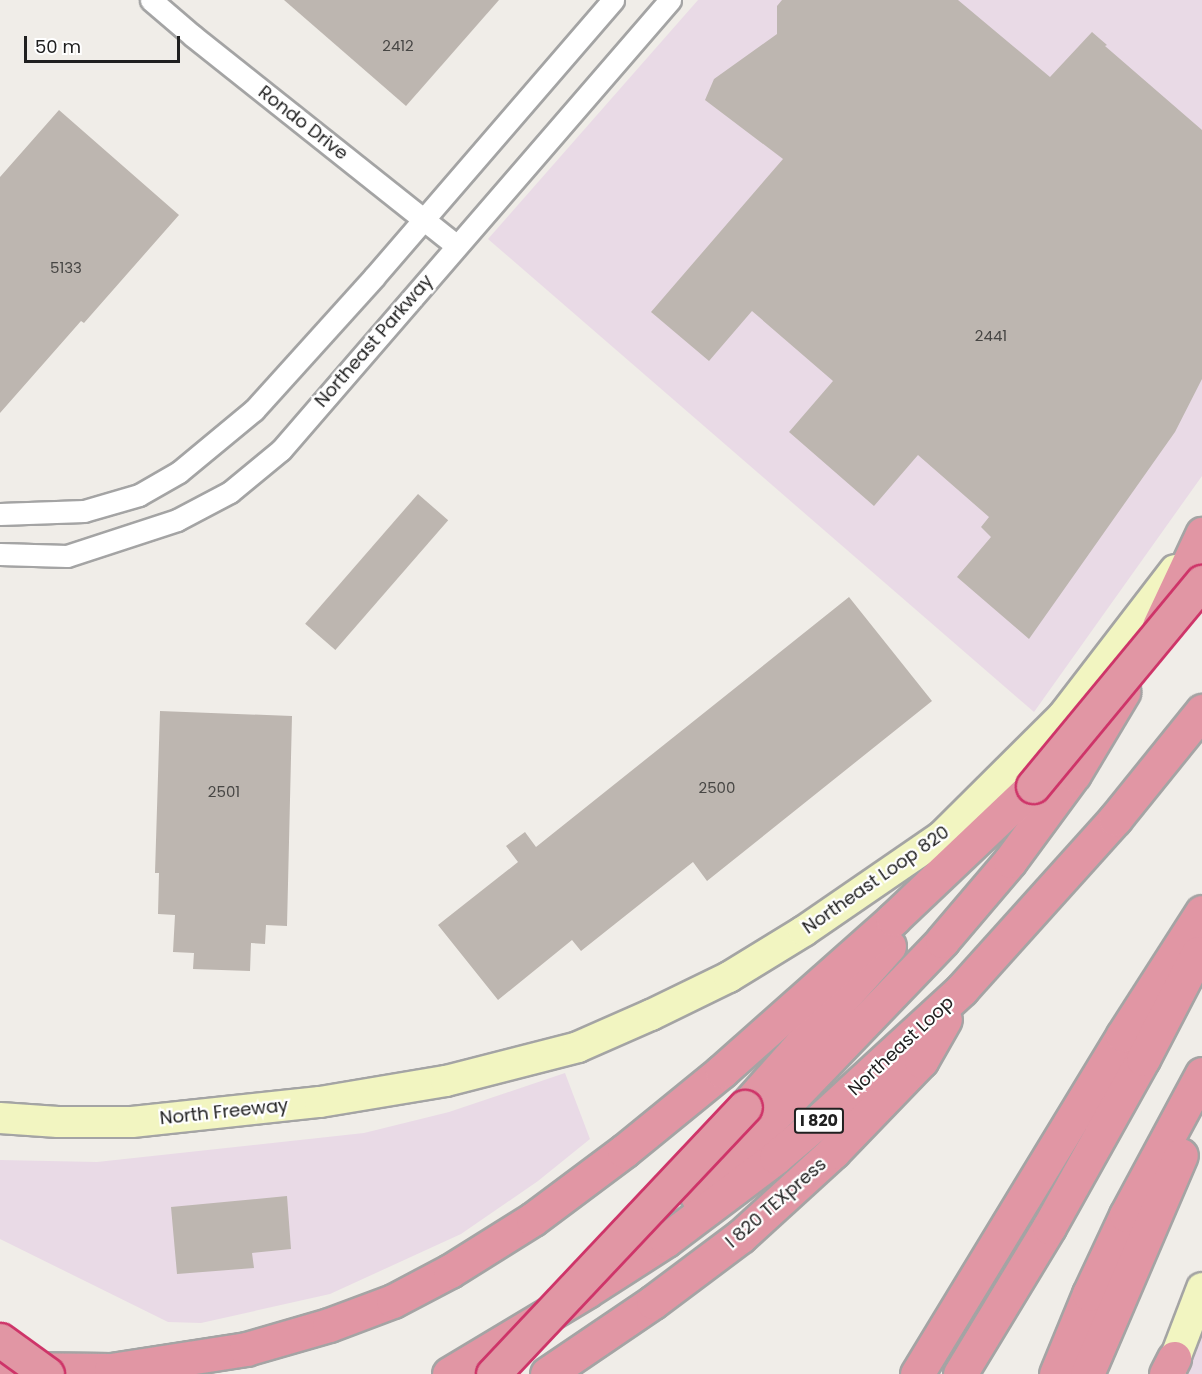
<!DOCTYPE html>
<html>
<head>
<meta charset="utf-8">
<style>
  body { margin:0 }
  #map { position:relative; width:1202px; height:1374px; overflow:hidden; background:#f0ede8; font-family:Poppins,sans-serif }
  div>[style] { position:absolute }
  .industrial>* { inset:0; background:#e9dae6 }
  .building>* { inset:0; background:#bdb6b0; transform-origin:0 0 }
  .roads { filter:drop-shadow(2px 0 #a4a4a4) drop-shadow(-2px 0 #a4a4a4) drop-shadow(0 2px #a4a4a4) drop-shadow(0 -2px #a4a4a4) }
  .street>* { height:21px; margin:-10.5px; padding:0 10.5px; transform-origin:10.5px; border-radius:10.5px; background:#fff }
  .secondary>* { height:30px; margin:-15px; padding:0 15px; transform-origin:15px; border-radius:15px; background:#f2f5c1 }
  .highway>* { height:33px; margin:-16.5px; padding:0 16.5px; transform-origin:16.5px; border-radius:16.5px; background:#e196a4 }
  .bridges { filter:drop-shadow(2px 0 #ce3569) drop-shadow(-2px 0 #ce3569) drop-shadow(0 2px #ce3569) drop-shadow(0 -2px #ce3569) }
  .highway-bridge>* { height:33px; margin:-16.5px; padding:0 16.5px; transform-origin:16.5px; border-radius:16.5px; background:#e196a4 }
  span { translate:-50% -50%; white-space:nowrap; text-align:center; line-height:1.15; -webkit-text-stroke:4.5px #fff; paint-order:stroke }
  .number-label { font-size:15px; color:#474644 }
  .number-label span { -webkit-text-stroke-width:0 }
  .shield-label span { padding:2px 4px; background:#fff; border:2px solid; border-radius:4px; -webkit-text-stroke-width:0 }
  .shield-label { font-size:16px; color:#202020; font-weight:700 }
  .street-label { font-size:18px; color:#202020 }
  .scale { position:absolute; left:24px; top:36px; width:156px; height:27px; box-sizing:border-box; border:3px solid #202020; border-top:0; padding-left:8px; font-size:18px; line-height:21px; white-space:nowrap; color:#202020; -webkit-text-stroke:4px #fff; paint-order:stroke }
</style>
</head>
<body>
<div id="map">
  <div class="industrial">
    <div style="clip-path:polygon(698px 0,1202px 0,1202px 476px,1034px 712px,488px 239px)"></div>
    <div style="clip-path:polygon(565px 1073px,590px 1139px,538px 1181px,461px 1234px,330px 1294px,201px 1323px,168px 1322px,0 1239px,0 1160px,97px 1162px,364px 1133px,449px 1112px)"></div>
    <div style="clip-path:polygon(1202px 1299px,1202px 1374px,1174px 1374px)"></div>
  </div>
  <div class="building">
    <div style="clip-path:polygon(284px 0,499px 0,406px 106px)"></div>
    <div style="clip-path:polygon(782px 0,958px 0,1050px 77px,1092px 32px,1107px 45px,1105px 46px,1202px 130px,1202px 379px,1175px 432px,1029px 639px,957px 577px,991px 537px,981px 527px,989px 517px,918px 455px,874px 506px,789px 432px,833px 381px,752px 311px,709px 361px,651px 312px,783px 159px,705px 100px,714px 79px,777px 34px,777px 6px)"></div>
    <div style="clip-path:polygon(59px 110px,179px 215px,84px 323px,81px 321px,0 413px,0 177px)"></div>
    <div style="left:418px;top:494px;width:40px;height:172px;rotate:41deg"></div>
    <div style="clip-path:polygon(849px 597px,932px 701px,707px 881px,693px 862px,581px 951px,572px 940px,498px 1000px,438px 925px,518px 862px,506px 846px,525px 832px,536px 847px)"></div>
    <div style="clip-path:polygon(160px 711px,292px 716px,287px 926px,266px 925px,265px 944px,251px 943px,250px 971px,193px 969px,194px 953px,173px 952px,175px 915px,158px 914px,159px 873px,155px 873px)"></div>
    <div style="clip-path:polygon(287px 1196px,291px 1249px,252px 1253px,254px 1268px,177px 1274px,171px 1207px)"></div>
  </div>
  <div class="roads">
    <div class="street">
      <div style="left:151px;top:0;width:55px;rotate:40.6deg"></div>
      <div style="left:193px;top:36px;width:336px;rotate:38.5deg"></div>
      <div style="left:0;top:514px;width:84px;rotate:-2deg"></div>
      <div style="left:84px;top:511px;width:57px;rotate:-16.2deg"></div>
      <div style="left:139px;top:495px;width:46px;rotate:-29.9deg"></div>
      <div style="left:179px;top:472px;width:97px;rotate:-39.6deg"></div>
      <div style="left:254px;top:410px;width:179px;rotate:-47.9deg"></div>
      <div style="left:374px;top:277px;width:366px;rotate:-49.2deg"></div>
      <div style="left:0;top:554px;width:67px;rotate:1.7deg"></div>
      <div style="left:67px;top:556px;width:116px;rotate:-18.1deg"></div>
      <div style="left:177px;top:520px;width:60px;rotate:-27.8deg"></div>
      <div style="left:230px;top:492px;width:66px;rotate:-39.5deg"></div>
      <div style="left:281px;top:450px;width:595px;rotate:-49.16deg"></div>
    </div>
    <div class="secondary">
      <div style="left:0;top:1118px;width:58px;rotate:3.9deg"></div>
      <div style="left:58px;top:1122px;width:74px"></div>
      <div style="left:132px;top:1122px;width:189px;rotate:-6.1deg"></div>
      <div style="left:320px;top:1102px;width:128px;rotate:-9.5deg"></div>
      <div style="left:446px;top:1081px;width:136px;rotate:-14.4deg"></div>
      <div style="left:578px;top:1047px;width:80px;rotate:-23.7deg"></div>
      <div style="left:651px;top:1015px;width:87px;rotate:-26deg"></div>
      <div style="left:729px;top:977px;width:88px;rotate:-31.5deg"></div>
      <div style="left:804px;top:931px;width:168px;rotate:-34.5deg"></div>
      <div style="left:942px;top:836px;width:170px;rotate:-44.8deg"></div>
      <div style="left:1063px;top:716px;width:184px;rotate:-52.5deg"></div>
      <div style="left:1169px;top:1374px;width:92px;rotate:-69deg"></div>
    </div>
    <div class="highway">
      <div style="left:1159px;top:626px;width:102px;rotate:-64.9deg"></div>
      <div style="left:745px;top:1107px;width:216px;rotate:-48.2deg"></div>
      <div style="left:697px;top:1196px;width:354px;rotate:-46.1deg"></div>
      <div style="left:942px;top:941px;width:105px;rotate:-49.6deg"></div>
      <div style="left:1010px;top:861px;width:108px;rotate:-53.7deg"></div>
      <div style="left:1074px;top:774px;width:96px;rotate:-59.1deg"></div>
      <div style="left:0;top:1369px;width:111px;rotate:0.5deg"></div>
      <div style="left:111px;top:1370px;width:137px;rotate:-8.8deg"></div>
      <div style="left:246px;top:1349px;width:86px;rotate:-16.1deg"></div>
      <div style="left:329px;top:1325px;width:68px;rotate:-20.6deg"></div>
      <div style="left:393px;top:1301px;width:64px;rotate:-27.8deg"></div>
      <div style="left:450px;top:1271px;width:98px;rotate:-32.1deg"></div>
      <div style="left:533px;top:1219px;width:114px;rotate:-36.8deg"></div>
      <div style="left:624px;top:1151px;width:127px;rotate:-39.2deg"></div>
      <div style="left:722px;top:1071px;width:229px;rotate:-41.6deg"></div>
      <div style="left:893px;top:919px;width:193px;rotate:-43.5deg"></div>
      <div style="left:449px;top:1374px;width:161px;rotate:-31deg"></div>
      <div style="left:587px;top:1291px;width:94px;rotate:-32.8deg"></div>
      <div style="left:666px;top:1240px;width:138px;rotate:-37deg"></div>
      <div style="left:776px;top:1157px;width:62px;rotate:-40.4deg"></div>
      <div style="left:823px;top:1117px;width:189px;rotate:-42.6deg"></div>
      <div style="left:962px;top:989px;width:229px;rotate:-48deg"></div>
      <div style="left:1115px;top:819px;width:139px;rotate:-51.1deg"></div>
      <div style="left:547px;top:1374px;width:128px;rotate:-34.2deg"></div>
      <div style="left:653px;top:1302px;width:110px;rotate:-36.9deg"></div>
      <div style="left:741px;top:1236px;width:125px;rotate:-42.4deg"></div>
      <div style="left:833px;top:1152px;width:127px;rotate:-46deg"></div>
      <div style="left:921px;top:1061px;width:48px;rotate:-60.3deg"></div>
      <div style="left:917px;top:1374px;width:397px;rotate:-58.7deg"></div>
      <div style="left:1123px;top:1035px;width:146px;rotate:-57.3deg"></div>
      <div style="left:960px;top:1374px;width:172px;rotate:-58.8deg"></div>
      <div style="left:1049px;top:1227px;width:193px;rotate:-60.8deg"></div>
      <div style="left:1143px;top:1059px;width:119px;rotate:-62.6deg"></div>
      <div style="left:1056px;top:1374px;width:87px;rotate:-67.6deg"></div>
      <div style="left:1089px;top:1294px;width:87px;rotate:-64.9deg"></div>
      <div style="left:1126px;top:1215px;width:160px;rotate:-61.7deg"></div>
      <div style="left:1087px;top:1374px;width:238px;rotate:-66.8deg"></div>
      <div style="left:1166px;top:1374px;width:18px;rotate:-63deg"></div>
    </div>
  </div>
  <div class="bridges">
    <div class="highway-bridge">
      <div style="left:1033px;top:786px;width:265px;rotate:-50.4deg"></div>
      <div style="left:0;top:1340px;width:58px;rotate:35.9deg"></div>
      <div style="left:493px;top:1374px;width:367px;rotate:-46.7deg"></div>
    </div>
  </div>
  <div class="number-label">
    <span style="left:398px;top:46px">2412</span>
    <span style="left:66px;top:268px">5133</span>
    <span style="left:991px;top:336px">2441</span>
    <span style="left:717px;top:788px">2500</span>
    <span style="left:224px;top:792px">2501</span>
  </div>
  <div class="shield-label">
    <span style="left:819px;top:1121px">I 820</span>
  </div>
  <div class="street-label">
    <span style="left:303px;top:123px;rotate:38deg">Rondo Drive</span>
    <span style="left:374px;top:341px;rotate:-49deg">Northeast Parkway</span>
    <span style="left:876px;top:880px;rotate:-35deg">Northeast Loop 820</span>
    <span style="left:901px;top:1046px;rotate:-43deg">Northeast Loop</span>
    <span style="left:224px;top:1112px;rotate:-6deg">North Freeway</span>
    <span style="left:776px;top:1203px;rotate:-41deg">I 820 TEXpress</span>
  </div>
  <div class="scale">50 m</div>
</div>
</body>
</html>
